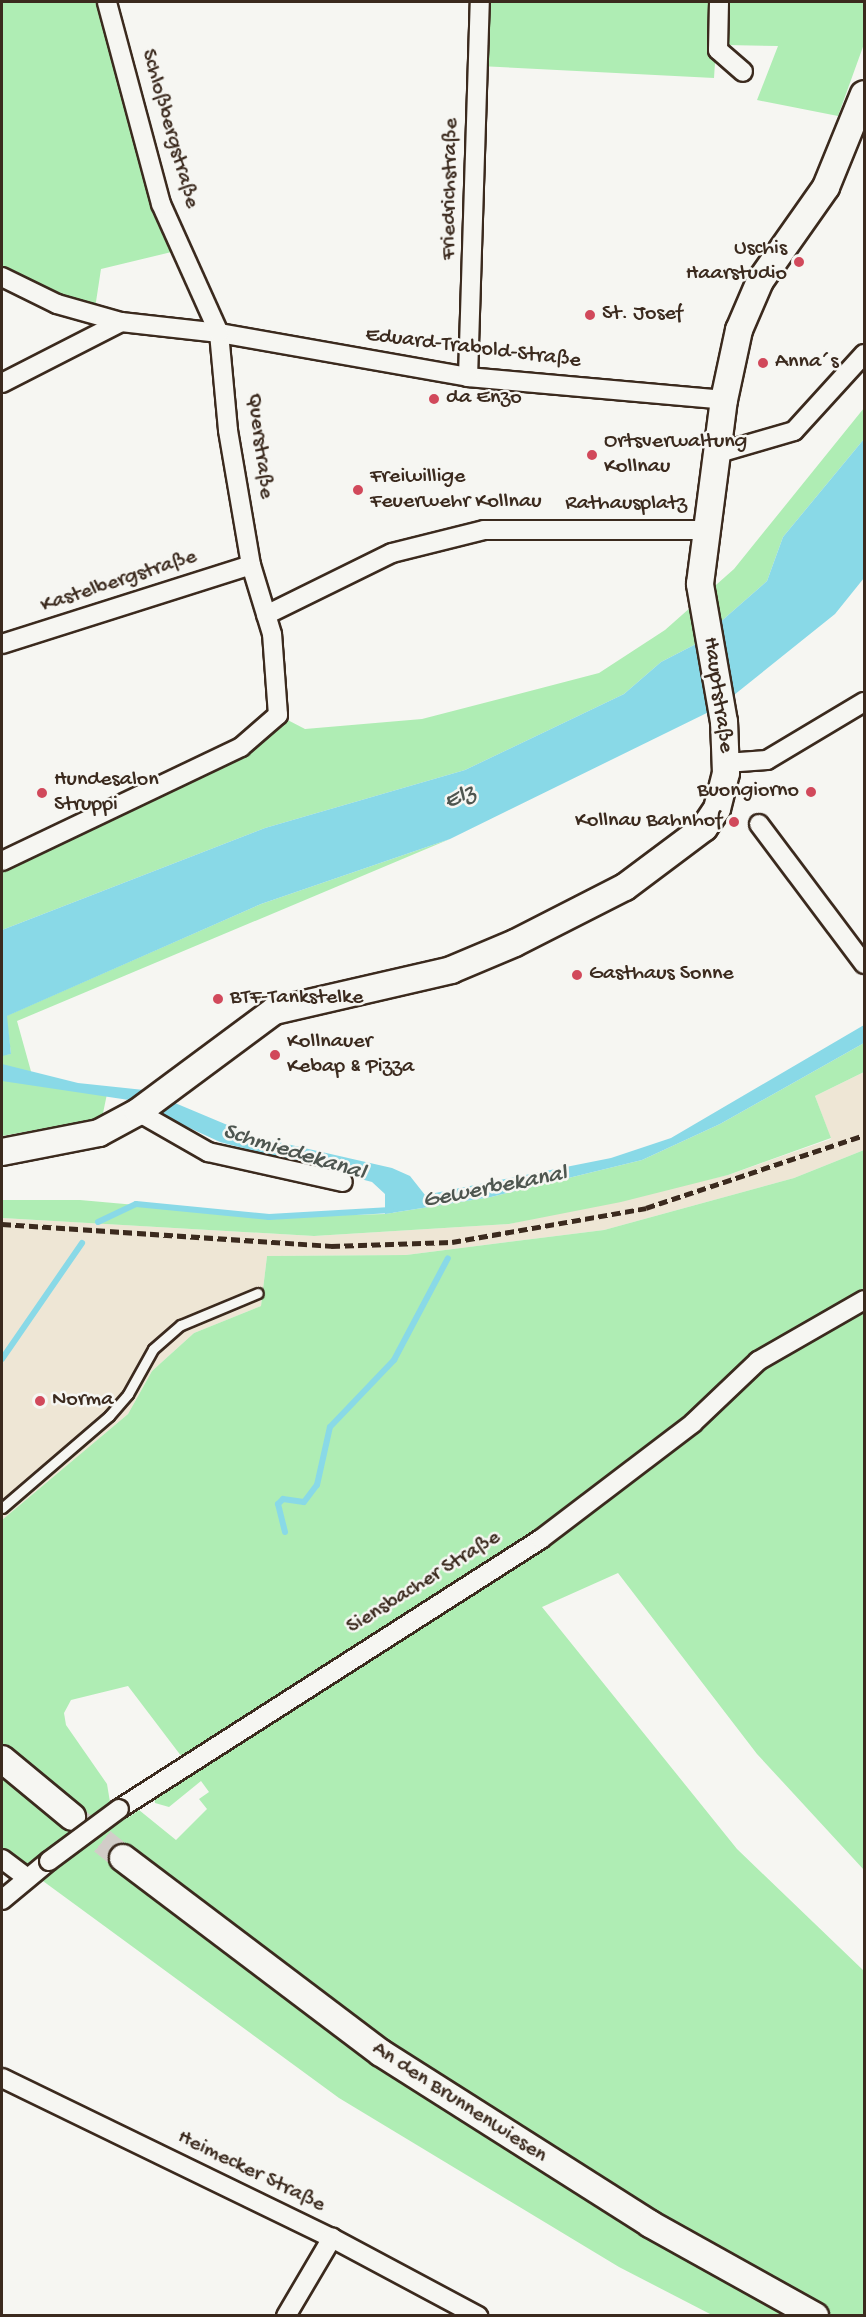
<!DOCTYPE html>
<html>
<head>
<meta charset="utf-8">
<style>
  body { margin:0 }
  #map { position:relative; width:866px; height:2317px; overflow:hidden; background:#f6f6f2; font-family:"Gochi Hand",sans-serif }
  div>[style] { position:absolute }
  .built>* { inset:0; background:#eee6d5 }
  .green>* { inset:0; background:#afedb4 }
  .water>* { inset:0; background:#89d9e7 }
  .stream>* { height:6px; margin:-3px; padding:0 3px; transform-origin:3px; border-radius:3px; background:#89d9e7 }
  .secondary-tunnel>* { height:26px; margin-top:-13px; transform-origin:0; background:repeating-linear-gradient(90deg,#d1cdc8 0 26px,transparent 0 39px) }
  .roads { filter:drop-shadow(2px 0 #3b2a1e) drop-shadow(-2px 0 #3b2a1e) drop-shadow(0 2px #3b2a1e) drop-shadow(0 -2px #3b2a1e) }
  .lane>* { height:9px; margin:-4.5px; padding:0 4.5px; transform-origin:4.5px; border-radius:4.5px; background:#f6f6f2 }
  .street>* { height:18px; margin:-9px; padding:0 9px; transform-origin:9px; border-radius:9px; background:#f6f6f2 }
  .secondary>* { height:26px; margin:-13px; padding:0 13px; transform-origin:13px; border-radius:13px; background:#f6f6f2 }
  .rail>* { height:4.5px; margin-top:-2.25px; transform-origin:0; background:repeating-linear-gradient(90deg,#3b2a1e 0 9px,transparent 0 13.5px) }
  .bridges { filter:drop-shadow(2px 0 #3b2a1e) drop-shadow(-2px 0 #3b2a1e) drop-shadow(0 2px #3b2a1e) drop-shadow(0 -2px #3b2a1e) }
  .street-bridge>* { height:18px; margin:-9px; padding:0 9px; transform-origin:9px; border-radius:9px; background:#f6f6f2 }
  .dots>* { width:16px; height:16px; translate:-50% -50%; box-sizing:border-box; border:3px solid #f6f6f2; border-radius:50% }
  span { translate:-50% -50%; white-space:nowrap; text-align:center; line-height:1.15; -webkit-text-stroke:5px #f6f6f2; paint-order:stroke }
  .street-label { font-size:22px; color:#3b2a1e }
  .poi-label { font-size:22px; color:#3b2a1e }
  .right { translate:-100% -50%; text-align:right }
  .left { translate:0 -50%; text-align:left }
  .water-label { font-size:24px; color:#4e5650; font-style:italic }
  .frame { position:absolute; inset:0; border:3px solid #3b2a1e; pointer-events:none }
</style>
</head>
<body>
<div id="map">
  <div class="built">
    <div style="clip-path:polygon(864px 1072px,864px 1150px,794px 1178px,604px 1230px,406px 1255px,267px 1256px,261px 1306px,194px 1333px,152px 1371px,128px 1414px,2px 1520px,2px 1218px,314px 1236px,509px 1224px,728px 1175px,831px 1139px,815px 1096px)"></div>
  </div>
  <div class="green">
    <div style="clip-path:polygon(2px 2px,107px 2px,184px 249px,101px 269px,94px 315px,2px 277px)"></div>
    <div style="clip-path:polygon(480px 2px,719px 2px,714px 78px,479px 66px)"></div>
    <div style="clip-path:polygon(728px 2px,864px 2px,864px 44px,838px 116px,757px 100px,778px 46px,725px 45px)"></div>
    <div style="clip-path:polygon(864px 408px,864px 439px,783px 537px,767px 581px,694px 645px,661px 662px,624px 694px,465px 770px,265px 828px,2px 930px,2px 861px,241px 747px,278px 715px,305px 729px,422px 719px,599px 673px,665px 630px,734px 569px)"></div>
    <div style="clip-path:polygon(450px 839px,17px 1021px,32px 1075px,107px 1094px,102px 1118px,2px 1136px,2px 1055px,11px 1054px,6px 1016px,261px 904px)"></div>
    <div style="clip-path:polygon(864px 1043px,864px 1072px,815px 1096px,831px 1138px,728px 1175px,621px 1202px,509px 1224px,314px 1236px,2px 1218px,2px 1200px,80px 1200px,269px 1217px,385px 1214px,491px 1197px,642px 1160px,720px 1124px)"></div>
    <div style="clip-path:polygon(evenodd,864px 1150px,864px 1870px,757px 1754px,618px 1573px,542px 1607px,737px 1849px,864px 1971px,864px 2315px,712px 2315px,619px 2267px,339px 2098px,2px 1851px,2px 1520px,128px 1414px,152px 1371px,194px 1333px,261px 1306px,267px 1256px,406px 1255px,604px 1230px,794px 1178px,864px 1150px,128px 1686px,191px 1769px,154px 1796px,155px 1803px,169px 1807px,201px 1781px,209px 1792px,199px 1799px,207px 1809px,176px 1840px,139px 1810px,129px 1817px,110px 1802px,107px 1784px,66px 1725px,64px 1713px,71px 1700px,128px 1686px)"></div>
  </div>
  <div class="water">
    <div style="clip-path:polygon(864px 439px,864px 578px,835px 614px,719px 707px,450px 839px,261px 904px,7px 1016px,11px 1054px,2px 1056px,2px 930px,265px 828px,465px 770px,624px 694px,661px 662px,694px 645px,767px 581px,783px 537px)"></div>
    <div style="clip-path:polygon(864px 1025px,864px 1043px,720px 1124px,642px 1160px,491px 1197px,385px 1214px,385px 1194px,372px 1182px,220px 1142px,129px 1100px,2px 1081px,2px 1064px,78px 1083px,144px 1090px,256px 1137px,392px 1168px,410px 1176px,425px 1195px,611px 1158px,671px 1138px)"></div>
  </div>
  <div class="stream">
    <div style="left:98px;top:1222px;width:42px;rotate:-25.3deg"></div>
    <div style="left:136px;top:1204px;width:134px;rotate:5.6deg"></div>
    <div style="left:269px;top:1217px;width:122px;rotate:-3.3deg"></div>
    <div style="left:2px;top:1359px;width:141px;rotate:-55.4deg"></div>
    <div style="left:285px;top:1532px;width:29px;rotate:-104deg"></div>
    <div style="left:278px;top:1504px;width:7px;rotate:-45deg"></div>
    <div style="left:283px;top:1499px;width:21px;rotate:8deg"></div>
    <div style="left:304px;top:1502px;width:21px;rotate:-53deg"></div>
    <div style="left:317px;top:1485px;width:59px;rotate:-77.4deg"></div>
    <div style="left:330px;top:1427px;width:93px;rotate:-46.3deg"></div>
    <div style="left:394px;top:1360px;width:115px;rotate:-62.1deg"></div>
  </div>
  <div class="secondary-tunnel">
    <div style="left:72px;top:1817px;width:65px;rotate:38.8deg"></div>
  </div>
  <div class="roads">
    <div class="lane">
      <div style="left:2px;top:1508px;width:141px;rotate:-40.7deg"></div>
      <div style="left:109px;top:1416px;width:29px;rotate:-49deg"></div>
      <div style="left:128px;top:1394px;width:51px;rotate:-60.9deg"></div>
      <div style="left:153px;top:1349px;width:37px;rotate:-41deg"></div>
      <div style="left:181px;top:1325px;width:83px;rotate:-22.6deg"></div>
    </div>
    <div class="street">
      <div style="left:719px;top:2px;width:48px;rotate:91.2deg"></div>
      <div style="left:718px;top:50px;width:33px;rotate:41deg"></div>
      <div style="left:2px;top:277px;width:61px;rotate:26.1deg"></div>
      <div style="left:57px;top:304px;width:66px;rotate:15.7deg"></div>
      <div style="left:121px;top:322px;width:99px;rotate:6.4deg"></div>
      <div style="left:219px;top:333px;width:253px;rotate:10deg"></div>
      <div style="left:468px;top:377px;width:257px;rotate:5.1deg"></div>
      <div style="left:468px;top:377px;width:375px;rotate:-88.2deg"></div>
      <div style="left:2px;top:383px;width:134px;rotate:-27.1deg"></div>
      <div style="left:715px;top:454px;width:82px;rotate:-16.2deg"></div>
      <div style="left:794px;top:431px;width:104px;rotate:-47.7deg"></div>
      <div style="left:266px;top:615px;width:140px;rotate:-26.2deg"></div>
      <div style="left:392px;top:553px;width:95px;rotate:-14deg"></div>
      <div style="left:484px;top:530px;width:220px"></div>
      <div style="left:2px;top:644px;width:261px;rotate:-17.6deg"></div>
      <div style="left:726px;top:763px;width:41px;rotate:-4.2deg"></div>
      <div style="left:767px;top:760px;width:113px;rotate:-30.9deg"></div>
      <div style="left:759px;top:824px;width:175px;rotate:53.1deg"></div>
      <div style="left:2px;top:861px;width:265px;rotate:-25.5deg"></div>
      <div style="left:241px;top:747px;width:49px;rotate:-40.9deg"></div>
      <div style="left:278px;top:715px;width:81px;rotate:-94.2deg"></div>
      <div style="left:272px;top:634px;width:72px;rotate:-106.9deg"></div>
      <div style="left:251px;top:565px;width:137px;rotate:-99.7deg"></div>
      <div style="left:228px;top:430px;width:97px;rotate:-95.3deg"></div>
      <div style="left:219px;top:333px;width:141px;rotate:-114.2deg"></div>
      <div style="left:161px;top:204px;width:209px;rotate:-105deg"></div>
      <div style="left:138px;top:1112px;width:81px;rotate:29.7deg"></div>
      <div style="left:208px;top:1152px;width:138px;rotate:12.5deg"></div>
      <div style="left:119px;top:1809px;width:501px;rotate:-32.61deg"></div>
      <div style="left:541px;top:1539px;width:191px;rotate:-37.3deg"></div>
      <div style="left:693px;top:1423px;width:90px;rotate:-43.6deg"></div>
      <div style="left:758px;top:1361px;width:122px;rotate:-29.9deg"></div>
      <div style="left:2px;top:1859px;width:30px;rotate:37deg"></div>
      <div style="left:2px;top:1900px;width:61px;rotate:-39.7deg"></div>
      <div style="left:2px;top:2078px;width:367px;rotate:25.9deg"></div>
      <div style="left:332px;top:2238px;width:166px;rotate:28.1deg"></div>
      <div style="left:286px;top:2316px;width:91px;rotate:-59.5deg"></div>
    </div>
    <div class="secondary">
      <div style="left:2px;top:1152px;width:99px;rotate:-11.1deg"></div>
      <div style="left:99px;top:1133px;width:44px;rotate:-28.3deg"></div>
      <div style="left:138px;top:1112px;width:169px;rotate:-36.6deg"></div>
      <div style="left:274px;top:1011px;width:182px;rotate:-13deg"></div>
      <div style="left:451px;top:970px;width:69px;rotate:-22.9deg"></div>
      <div style="left:515px;top:943px;width:123px;rotate:-27deg"></div>
      <div style="left:625px;top:887px;width:99px;rotate:-36.8deg"></div>
      <div style="left:704px;top:828px;width:23px;rotate:-56deg"></div>
      <div style="left:717px;top:809px;width:37px;rotate:-76deg"></div>
      <div style="left:726px;top:773px;width:51px;rotate:-92.2deg"></div>
      <div style="left:724px;top:722px;width:140px;rotate:-99.9deg"></div>
      <div style="left:700px;top:584px;width:186px;rotate:-82.6deg"></div>
      <div style="left:724px;top:400px;width:72px;rotate:-77.9deg"></div>
      <div style="left:739px;top:330px;width:53px;rotate:-66.8deg"></div>
      <div style="left:760px;top:281px;width:115px;rotate:-54.9deg"></div>
      <div style="left:826px;top:187px;width:100px;rotate:-67.8deg"></div>
      <div style="left:2px;top:1759px;width:91px;rotate:39.6deg"></div>
      <div style="left:123px;top:1858px;width:323px;rotate:37.1deg"></div>
      <div style="left:381px;top:2053px;width:319px;rotate:32.4deg"></div>
      <div style="left:650px;top:2224px;width:189px;rotate:29.1deg"></div>
    </div>
  </div>
  <div class="rail">
    <div style="left:2px;top:1224px;width:330px;rotate:3.8deg"></div>
    <div style="left:331px;top:1246px;width:121px;rotate:-1.9deg"></div>
    <div style="left:452px;top:1242px;width:197px;rotate:-9.9deg"></div>
    <div style="left:646px;top:1208px;width:230px;rotate:-18.5deg"></div>
  </div>
  <div class="bridges">
    <div class="street-bridge">
      <div style="left:49px;top:1861px;width:87px;rotate:-36.6deg"></div>
    </div>
  </div>
  <div class="dots">
    <div style="left:799px;top:262px;background:#d1495b"></div>
    <div style="left:590px;top:315px;background:#d1495b"></div>
    <div style="left:763px;top:363px;background:#d1495b"></div>
    <div style="left:434px;top:399px;background:#d1495b"></div>
    <div style="left:592px;top:455px;background:#d1495b"></div>
    <div style="left:358px;top:490px;background:#d1495b"></div>
    <div style="left:811px;top:792px;background:#d1495b"></div>
    <div style="left:42px;top:793px;background:#d1495b"></div>
    <div style="left:734px;top:822px;background:#d1495b"></div>
    <div style="left:577px;top:975px;background:#d1495b"></div>
    <div style="left:218px;top:999px;background:#d1495b"></div>
    <div style="left:275px;top:1055px;background:#d1495b"></div>
    <div style="left:40px;top:1401px;background:#d1495b"></div>
  </div>
  <div class="street-label">
    <span style="left:169px;top:129px;rotate:74deg">Schloßbergstraße</span>
    <span style="left:451px;top:189px;rotate:-89deg">Friedrichstraße</span>
    <span style="left:473px;top:349px;rotate:7deg">Eduard-Trabold-Straße</span>
    <span style="left:259px;top:446px;rotate:83deg">Querstraße</span>
    <span style="left:626px;top:505px">Rathausplatz</span>
    <span style="left:119px;top:582px;rotate:-18deg">Kastelbergstraße</span>
    <span style="left:717px;top:695px;rotate:82deg">Hauptstraße</span>
    <span style="left:424px;top:1583px;rotate:-32deg">Siensbacher Straße</span>
    <span style="left:459px;top:2103px;rotate:33deg">An den Brunnenwiesen</span>
    <span style="left:251px;top:2172px;rotate:26deg">Heimecker Straße</span>
  </div>
  <div class="poi-label">
    <span class="right" style="left:787px;top:262px">Uschis<br>Haarstudio</span>
    <span class="left" style="left:602px;top:315px">St. Josef</span>
    <span class="left" style="left:775px;top:363px">Anna´s</span>
    <span class="left" style="left:446px;top:399px">da Enzo</span>
    <span class="left" style="left:604px;top:455px">Ortsverwaltung<br>Kollnau</span>
    <span class="left" style="left:370px;top:490px">Freiwillige<br>Feuerwehr Kollnau</span>
    <span class="left" style="left:54px;top:793px">Hundesalon<br>Struppi</span>
    <span class="right" style="left:799px;top:792px">Buongiorno</span>
    <span class="right" style="left:722px;top:822px">Kollnau Bahnhof</span>
    <span class="left" style="left:589px;top:975px">Gasthaus Sonne</span>
    <span class="left" style="left:230px;top:999px">BTF-Tankstelke</span>
    <span class="left" style="left:287px;top:1055px">Kollnauer<br>Kebap &amp; Pizza</span>
    <span class="left" style="left:52px;top:1401px">Norma</span>
  </div>
  <div class="water-label">
    <span style="left:460px;top:798px;rotate:-21deg">Elz</span>
    <span style="left:294px;top:1153px;rotate:17deg">Schmiedekanal</span>
    <span style="left:495px;top:1188px;rotate:-11deg">Gewerbekanal</span>
  </div>
  <div class="frame"></div>
</div>
</body>
</html>
